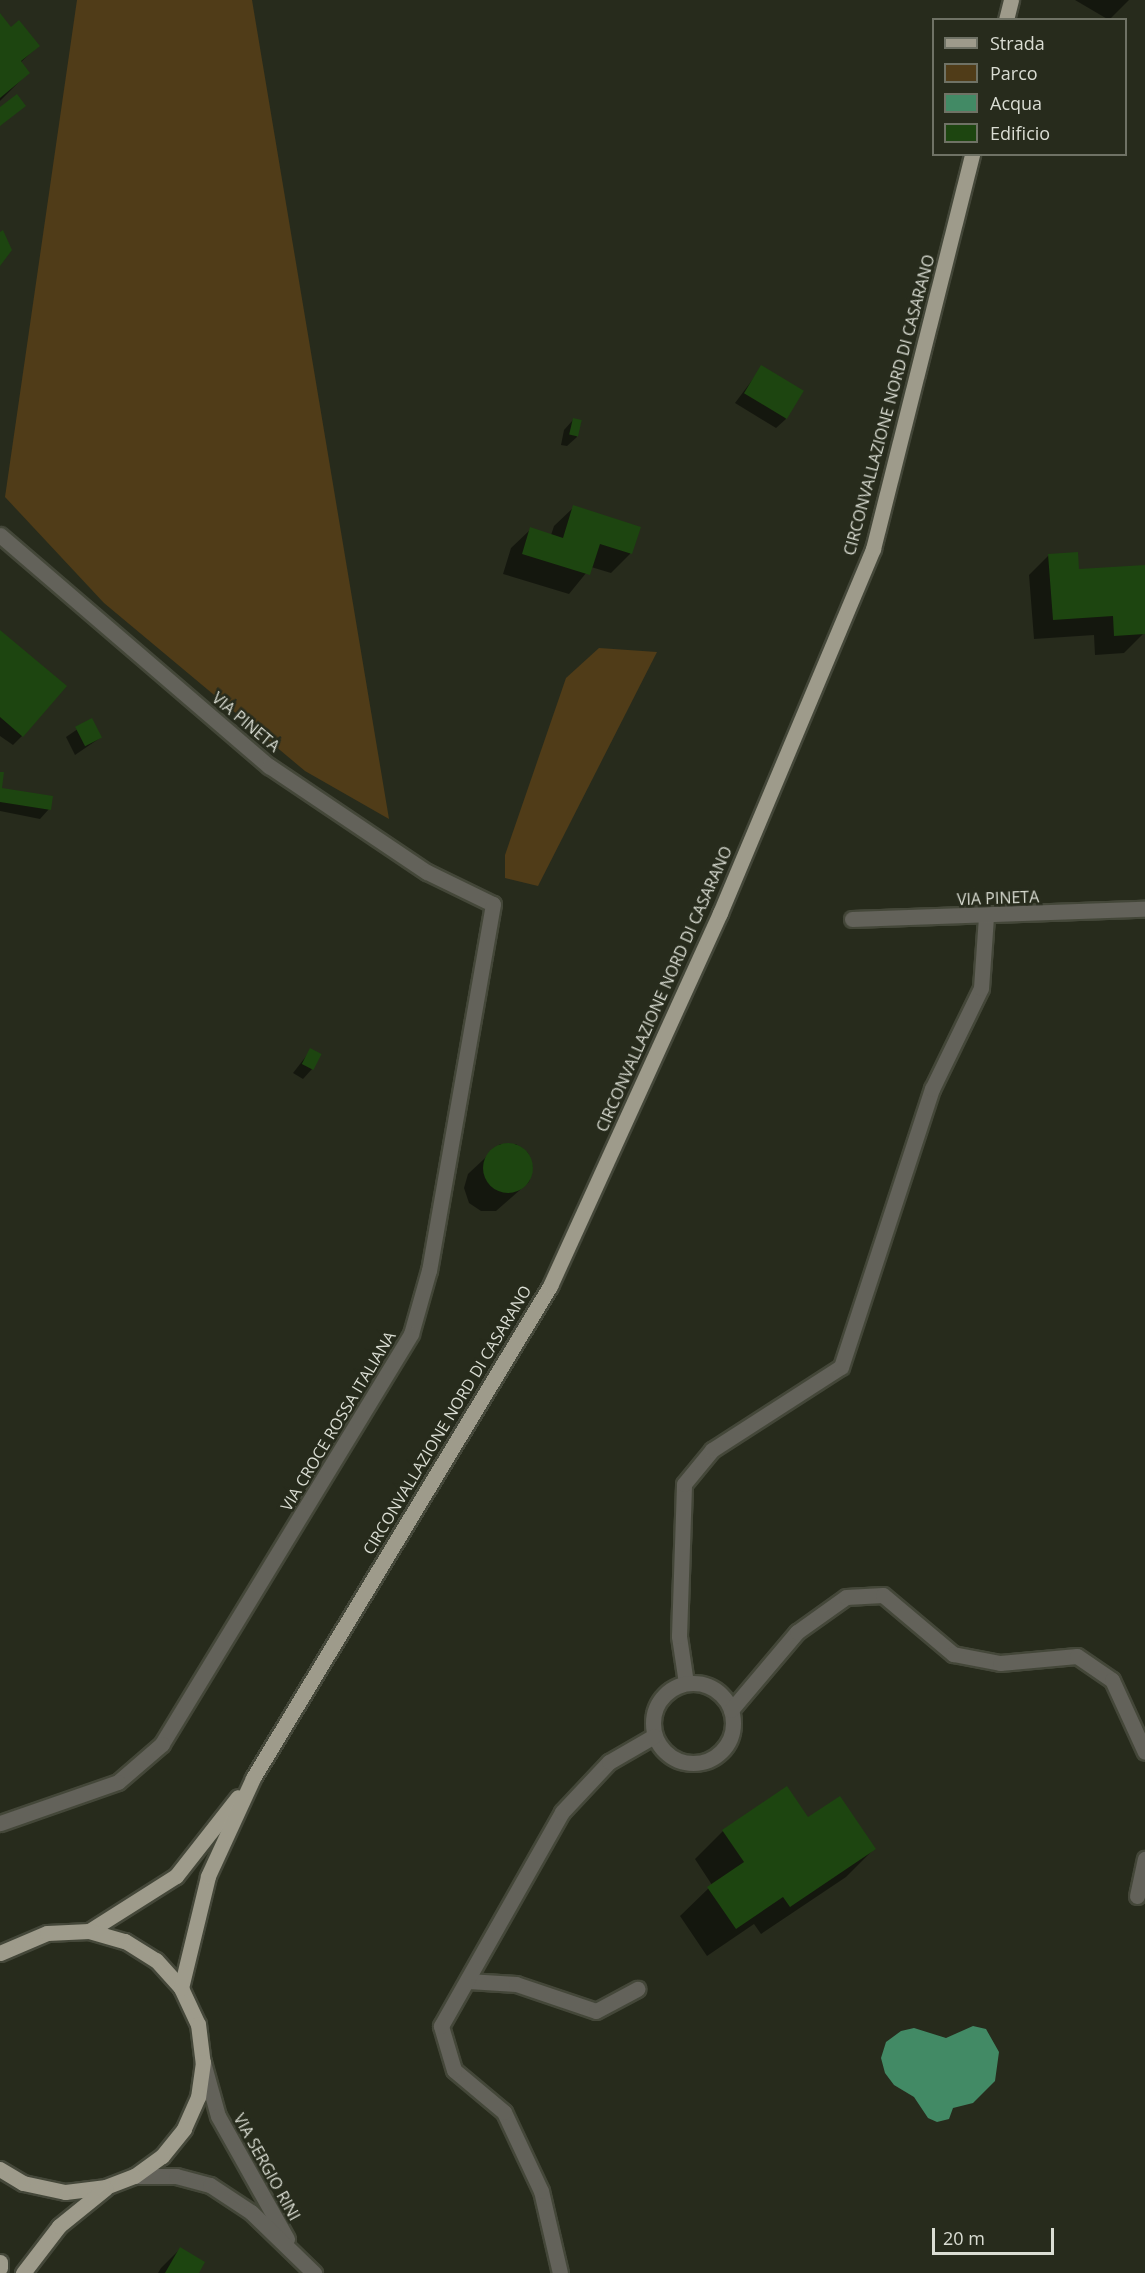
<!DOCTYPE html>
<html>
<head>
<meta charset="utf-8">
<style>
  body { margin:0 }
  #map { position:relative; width:1145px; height:2273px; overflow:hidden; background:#272b1c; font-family:"Open Sans",sans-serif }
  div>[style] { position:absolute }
  .green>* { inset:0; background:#503c18 }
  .water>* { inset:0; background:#428a65 }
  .shadow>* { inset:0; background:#0007 }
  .building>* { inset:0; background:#1d4510; transform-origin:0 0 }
  .round { border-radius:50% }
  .roads { filter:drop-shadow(2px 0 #444739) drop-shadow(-2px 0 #444739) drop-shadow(0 2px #444739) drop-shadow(0 -2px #444739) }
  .lane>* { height:15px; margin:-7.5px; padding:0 7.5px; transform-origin:7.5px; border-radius:7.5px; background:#63625a }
  .lane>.ring { margin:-7.5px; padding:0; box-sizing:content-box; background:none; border:15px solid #63625a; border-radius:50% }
  .street>* { height:15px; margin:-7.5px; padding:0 7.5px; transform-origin:7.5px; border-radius:7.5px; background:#63625a }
  .primary>* { height:15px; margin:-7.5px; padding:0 7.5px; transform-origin:7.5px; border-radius:7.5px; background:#9e9b8b }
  span { translate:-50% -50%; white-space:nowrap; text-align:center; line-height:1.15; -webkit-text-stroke:5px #272b1c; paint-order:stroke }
  .street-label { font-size:16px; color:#daddd3 }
  .legend { position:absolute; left:932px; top:18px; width:195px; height:138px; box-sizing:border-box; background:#272b1c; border:2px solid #6f7265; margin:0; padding:8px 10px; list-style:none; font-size:18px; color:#daddd3 }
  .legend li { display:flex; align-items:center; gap:12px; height:30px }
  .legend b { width:30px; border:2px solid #6f7265 }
  .scale { position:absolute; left:932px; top:2228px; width:122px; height:27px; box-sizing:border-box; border:3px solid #daddd3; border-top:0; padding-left:8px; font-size:18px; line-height:21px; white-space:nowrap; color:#daddd3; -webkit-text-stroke:4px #272b1c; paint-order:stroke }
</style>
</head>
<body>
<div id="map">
  <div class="green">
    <div style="clip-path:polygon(77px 0,252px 0,389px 819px,305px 771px,104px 603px,5px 497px)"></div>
    <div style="clip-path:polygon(599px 648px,657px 652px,538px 886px,505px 878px,505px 855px,566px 678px)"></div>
  </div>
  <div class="water">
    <div style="clip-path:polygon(973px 2026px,986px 2029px,999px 2052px,995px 2081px,973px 2103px,953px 2108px,949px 2119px,937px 2122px,928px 2118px,914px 2097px,894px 2085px,885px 2073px,881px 2058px,886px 2042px,901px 2031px,914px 2028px,946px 2038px)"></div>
  </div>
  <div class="shadow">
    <div style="clip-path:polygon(1075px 0,1129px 0,1109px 20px)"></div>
    <div style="clip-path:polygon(0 16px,11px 29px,38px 46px,20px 63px,28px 73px,0 101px)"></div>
    <div style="clip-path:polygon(762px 367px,786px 419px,776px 428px,735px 403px)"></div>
    <div style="clip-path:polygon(573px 420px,577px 437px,567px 446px,561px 445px,564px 430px)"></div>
    <div style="clip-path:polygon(574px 507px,639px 528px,630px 554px,611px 573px,591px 567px,569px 594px,503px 574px,511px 548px,531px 529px,551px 535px,554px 526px)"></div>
    <div style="clip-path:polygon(1049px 555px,1077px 571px,1145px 566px,1144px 633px,1124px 653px,1095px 655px,1094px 635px,1034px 639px,1029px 575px)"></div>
    <div style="clip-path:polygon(0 632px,22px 736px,13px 745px,0 736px)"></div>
    <div style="clip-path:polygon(91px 720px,100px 738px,75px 755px,66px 737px)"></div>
    <div style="clip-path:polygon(0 773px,0 790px,49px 809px,40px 819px,0 811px)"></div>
    <div style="clip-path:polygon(311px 1050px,312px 1069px,303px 1079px,293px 1073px)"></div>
    <div style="clip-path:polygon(500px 1144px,516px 1144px,528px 1153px,533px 1167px,529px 1182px,496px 1211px,481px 1211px,469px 1203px,464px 1188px,468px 1174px)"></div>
    <div style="clip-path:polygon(808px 1820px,874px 1849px,846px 1877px,761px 1934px,754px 1924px,707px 1956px,680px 1916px,712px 1885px,695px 1859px,723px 1831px)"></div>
    <div style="clip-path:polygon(180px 2249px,197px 2273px,158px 2273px,161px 2268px)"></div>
  </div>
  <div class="building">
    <div style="clip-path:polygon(0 13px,11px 27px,19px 20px,40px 46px,21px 61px,30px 73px,0 98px)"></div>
    <div style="clip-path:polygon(17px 94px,26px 106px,0 126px,0 107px)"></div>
    <div style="clip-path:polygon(3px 230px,12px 250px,0 266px,0 232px)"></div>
    <div style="left:761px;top:365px;width:50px;height:33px;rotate:31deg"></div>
    <div style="left:573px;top:418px;width:9px;height:17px;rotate:13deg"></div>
    <div style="clip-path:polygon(573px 505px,641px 527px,632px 554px,600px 544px,590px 575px,522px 554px,530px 527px,563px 538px)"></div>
    <div style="clip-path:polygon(1078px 552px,1079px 569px,1145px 565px,1145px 634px,1114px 636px,1113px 616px,1053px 620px,1048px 554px)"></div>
    <div style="clip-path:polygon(0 630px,67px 686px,23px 737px,0 717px)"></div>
    <div style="left:92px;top:718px;width:22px;height:19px;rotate:63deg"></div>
    <div style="clip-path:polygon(0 772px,4px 772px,2px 788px,53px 796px,51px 810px,0 802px)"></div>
    <div style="left:310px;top:1048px;width:13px;height:18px;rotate:27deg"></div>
    <div class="round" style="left:483px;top:1143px;width:50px;height:50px"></div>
    <div style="clip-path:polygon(787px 1786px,808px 1817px,840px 1796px,876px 1849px,790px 1907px,783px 1897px,736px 1929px,707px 1887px,744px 1862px,722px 1830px)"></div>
    <div style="clip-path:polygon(180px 2247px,205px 2262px,199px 2273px,165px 2273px)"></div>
  </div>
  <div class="roads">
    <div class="lane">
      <div style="left:686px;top:1683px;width:48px;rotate:-98.5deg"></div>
      <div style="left:679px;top:1636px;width:152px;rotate:-88.1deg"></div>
      <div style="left:684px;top:1484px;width:44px;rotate:-50.5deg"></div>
      <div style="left:712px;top:1450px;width:153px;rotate:-32.8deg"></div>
      <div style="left:841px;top:1367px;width:293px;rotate:-71.9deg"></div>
      <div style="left:932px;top:1089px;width:112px;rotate:-64.1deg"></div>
      <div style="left:981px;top:988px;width:71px;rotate:-86deg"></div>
      <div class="ring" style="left:653px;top:1683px;width:65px;height:65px"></div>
      <div style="left:731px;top:1710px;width:102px;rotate:-49.8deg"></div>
      <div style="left:797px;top:1632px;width:60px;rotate:-35.5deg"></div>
      <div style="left:846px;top:1597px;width:37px;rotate:-3deg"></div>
      <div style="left:883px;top:1595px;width:92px;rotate:40.1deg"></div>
      <div style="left:953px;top:1654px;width:48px;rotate:10.8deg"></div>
      <div style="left:1000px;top:1663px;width:77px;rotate:-5.2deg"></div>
      <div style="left:1077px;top:1656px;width:42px;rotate:34.4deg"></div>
      <div style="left:1112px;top:1680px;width:79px;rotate:65.4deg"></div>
      <div style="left:1137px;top:1896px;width:38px;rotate:-78deg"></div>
      <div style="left:468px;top:1981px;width:48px;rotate:3.6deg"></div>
      <div style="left:516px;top:1984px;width:84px;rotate:18.6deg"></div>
      <div style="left:596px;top:2011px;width:47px;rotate:-28.2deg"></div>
      <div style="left:560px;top:2273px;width:84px;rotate:-103deg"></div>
      <div style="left:541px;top:2191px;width:87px;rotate:-115.1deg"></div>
      <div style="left:504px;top:2112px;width:65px;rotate:-140deg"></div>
      <div style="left:454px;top:2070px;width:46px;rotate:-106.5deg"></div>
      <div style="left:441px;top:2026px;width:246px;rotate:-60.5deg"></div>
      <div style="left:562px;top:1812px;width:69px;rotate:-46.8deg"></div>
      <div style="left:609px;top:1762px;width:52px;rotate:-30deg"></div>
    </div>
    <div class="street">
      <div style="left:0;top:535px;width:355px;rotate:40.7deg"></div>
      <div style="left:269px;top:766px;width:190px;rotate:33.9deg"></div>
      <div style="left:427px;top:872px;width:73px;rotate:25.9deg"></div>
      <div style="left:493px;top:904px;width:372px;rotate:99.9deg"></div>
      <div style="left:429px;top:1270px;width:66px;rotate:105.7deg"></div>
      <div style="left:411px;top:1334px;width:480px;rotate:121.3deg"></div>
      <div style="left:162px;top:1744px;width:58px;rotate:139.2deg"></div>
      <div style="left:118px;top:1782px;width:125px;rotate:160.8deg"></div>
      <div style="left:852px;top:919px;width:293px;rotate:-2deg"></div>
      <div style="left:203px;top:2062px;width:56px;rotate:74.5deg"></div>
      <div style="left:218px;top:2116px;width:141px;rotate:60.7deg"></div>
      <div style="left:134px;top:2176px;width:42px"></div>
      <div style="left:176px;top:2176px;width:35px;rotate:15deg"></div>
      <div style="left:210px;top:2185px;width:49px;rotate:33.4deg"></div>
      <div style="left:251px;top:2212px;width:88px;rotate:44.1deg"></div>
    </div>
    <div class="primary">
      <div style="left:1006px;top:20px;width:21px;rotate:-76deg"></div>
      <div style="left:89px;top:1931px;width:103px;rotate:-32.3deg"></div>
      <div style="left:176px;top:1876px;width:100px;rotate:-51.9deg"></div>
      <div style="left:0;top:1953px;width:51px;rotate:-23.1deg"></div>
      <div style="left:47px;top:1933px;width:42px;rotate:-2.7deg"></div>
      <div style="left:89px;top:1931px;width:37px;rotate:16deg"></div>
      <div style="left:125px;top:1941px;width:36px;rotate:32deg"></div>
      <div style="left:156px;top:1960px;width:38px;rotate:48deg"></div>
      <div style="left:181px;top:1988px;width:40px;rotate:65deg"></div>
      <div style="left:198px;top:2024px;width:38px;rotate:83deg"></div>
      <div style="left:203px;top:2062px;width:35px;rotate:98deg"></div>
      <div style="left:198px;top:2097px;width:35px;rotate:114deg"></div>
      <div style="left:184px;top:2129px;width:35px;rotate:129deg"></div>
      <div style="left:162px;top:2156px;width:34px;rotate:144deg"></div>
      <div style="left:134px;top:2176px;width:30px;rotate:159deg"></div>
      <div style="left:106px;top:2187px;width:41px;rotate:173deg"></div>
      <div style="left:65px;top:2192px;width:43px;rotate:-167.9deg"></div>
      <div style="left:23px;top:2183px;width:27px;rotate:-149deg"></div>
      <div style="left:181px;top:1988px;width:115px;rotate:-76.4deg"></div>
      <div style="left:208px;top:1876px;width:108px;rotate:-65.3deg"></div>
      <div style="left:253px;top:1778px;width:575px;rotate:-58.88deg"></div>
      <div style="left:550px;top:1286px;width:410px;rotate:-65.5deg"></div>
      <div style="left:720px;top:913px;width:395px;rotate:-67.2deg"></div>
      <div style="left:873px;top:549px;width:407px;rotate:-75.9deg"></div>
      <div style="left:0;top:2262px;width:6px;rotate:90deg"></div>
      <div style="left:23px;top:2273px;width:59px;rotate:-52.5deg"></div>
      <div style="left:59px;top:2226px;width:60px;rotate:-39deg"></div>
    </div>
  </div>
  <div class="street-label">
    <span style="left:889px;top:405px;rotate:-75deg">CIRCONVALLAZIONE NORD DI CASARANO</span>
    <span style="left:246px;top:722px;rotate:40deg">VIA PINETA</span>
    <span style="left:998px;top:898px;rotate:-2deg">VIA PINETA</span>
    <span style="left:664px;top:989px;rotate:-66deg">CIRCONVALLAZIONE NORD DI CASARANO</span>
    <span style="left:447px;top:1420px;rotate:-59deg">CIRCONVALLAZIONE NORD DI CASARANO</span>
    <span style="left:338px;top:1421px;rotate:-59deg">VIA CROCE ROSSA ITALIANA</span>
    <span style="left:267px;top:2167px;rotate:61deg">VIA SERGIO RINI</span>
  </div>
  <ul class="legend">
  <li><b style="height:8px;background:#9e9b8b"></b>Strada</li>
  <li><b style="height:16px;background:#503c18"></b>Parco</li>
  <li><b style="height:16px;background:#428a65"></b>Acqua</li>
  <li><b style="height:16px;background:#1d4510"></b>Edificio</li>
  </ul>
  <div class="scale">20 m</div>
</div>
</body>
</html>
